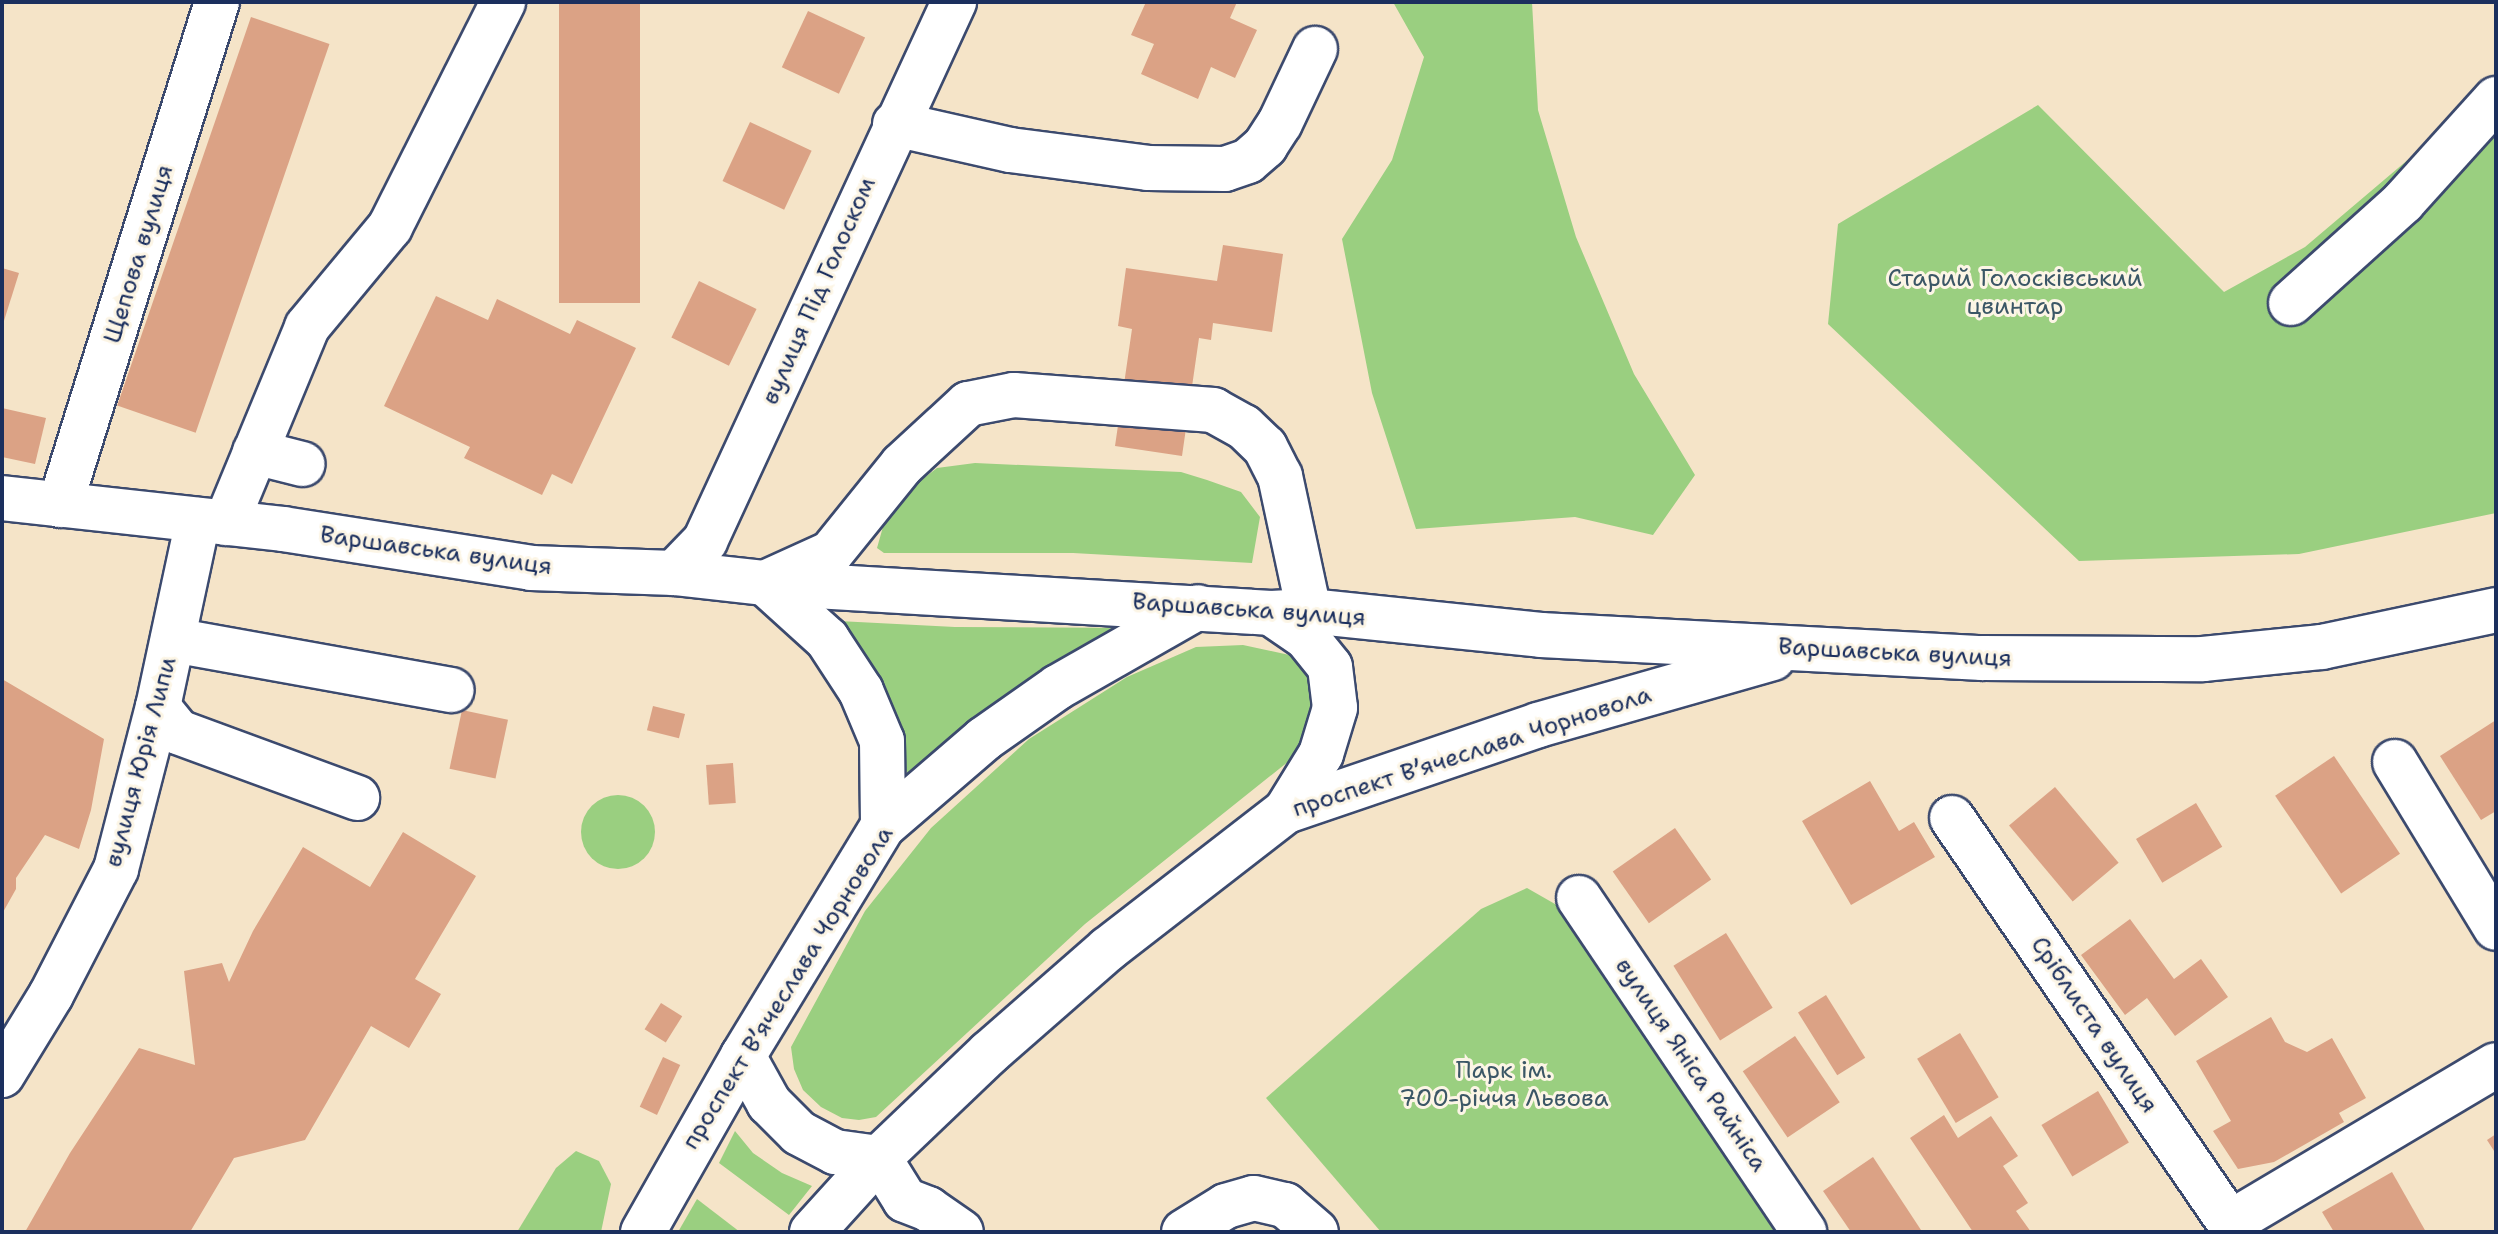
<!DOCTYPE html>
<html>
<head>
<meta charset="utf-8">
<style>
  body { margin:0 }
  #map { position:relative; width:2498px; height:1234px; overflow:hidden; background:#f5e4c8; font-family:"Shantell Sans",sans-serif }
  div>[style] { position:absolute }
  .green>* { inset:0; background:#9acf80 }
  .round { border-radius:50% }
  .building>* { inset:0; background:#dba285; transform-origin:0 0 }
  .roads { filter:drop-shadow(2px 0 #3c4a6e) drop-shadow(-2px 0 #3c4a6e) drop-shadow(0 2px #3c4a6e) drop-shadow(0 -2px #3c4a6e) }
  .minor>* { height:44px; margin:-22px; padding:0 22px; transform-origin:22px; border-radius:22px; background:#fff }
  .major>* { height:44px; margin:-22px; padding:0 22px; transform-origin:22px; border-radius:22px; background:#fff }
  span { translate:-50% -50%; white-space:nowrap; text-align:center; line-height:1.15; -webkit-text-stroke:6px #fcf5e5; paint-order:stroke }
  .street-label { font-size:24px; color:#1b2f5e }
  .park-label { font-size:24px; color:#3b5766 }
  .frame { position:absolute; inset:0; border:4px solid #1b2f5e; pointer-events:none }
</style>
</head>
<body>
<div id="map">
  <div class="green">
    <div style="clip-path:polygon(1393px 2px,1532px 2px,1538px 110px,1576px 237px,1634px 374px,1695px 475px,1653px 535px,1575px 517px,1416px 529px,1372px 393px,1342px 239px,1392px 160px,1424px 57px)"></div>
    <div style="clip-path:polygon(2496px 85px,2496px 513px,2299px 554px,2079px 561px,1828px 324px,1838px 224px,2038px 105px,2224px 292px,2305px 247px)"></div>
    <div style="clip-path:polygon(975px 463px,1181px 472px,1207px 480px,1241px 492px,1260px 517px,1252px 563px,1073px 553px,884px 553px,877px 548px,888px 509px,907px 491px,937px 468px)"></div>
    <div style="clip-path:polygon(819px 620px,955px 627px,1132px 628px,909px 778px,880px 698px)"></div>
    <div style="clip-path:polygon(1243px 645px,1294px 656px,1309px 672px,1318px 698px,1314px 729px,1294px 757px,1085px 924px,876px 1117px,859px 1120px,842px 1118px,821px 1107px,803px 1090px,794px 1069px,791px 1047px,865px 911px,931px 828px,1029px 739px,1127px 677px,1196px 647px)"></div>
    <div class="round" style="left:581px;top:795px;width:74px;height:74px"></div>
    <div style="clip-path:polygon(1527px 888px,1562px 908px,1780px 1232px,1381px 1232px,1266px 1098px,1481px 909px)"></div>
    <div style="clip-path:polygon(735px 1131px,753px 1153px,782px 1173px,812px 1186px,789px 1215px,719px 1163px)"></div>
    <div style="clip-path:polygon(576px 1151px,599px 1161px,611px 1184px,601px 1232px,517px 1232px,556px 1168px)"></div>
    <div style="clip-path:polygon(697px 1199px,740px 1232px,678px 1232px)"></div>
  </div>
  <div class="building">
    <div style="left:559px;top:2px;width:81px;height:301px"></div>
    <div style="clip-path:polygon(1146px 2px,1237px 2px,1230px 18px,1257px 30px,1235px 78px,1211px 67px,1198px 99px,1141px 74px,1154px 44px,1131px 35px)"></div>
    <div style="left:808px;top:11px;width:63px;height:62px;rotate:25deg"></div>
    <div style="left:251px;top:17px;width:83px;height:411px;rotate:19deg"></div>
    <div style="left:750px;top:122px;width:68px;height:65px;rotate:25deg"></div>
    <div style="clip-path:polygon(1223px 245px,1283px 254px,1272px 332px,1213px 323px,1211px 340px,1199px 338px,1182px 456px,1115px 446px,1132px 329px,1118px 326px,1126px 268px,1217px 281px)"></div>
    <div style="clip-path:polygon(2px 268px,19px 273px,3px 324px,2px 324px)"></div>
    <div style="left:699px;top:281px;width:64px;height:63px;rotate:26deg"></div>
    <div style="clip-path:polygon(436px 296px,488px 320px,497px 299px,570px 334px,577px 320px,636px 348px,572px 484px,552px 474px,542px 495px,464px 458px,470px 447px,384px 406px)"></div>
    <div style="clip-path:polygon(2px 408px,46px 418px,35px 464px,2px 457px)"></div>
    <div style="clip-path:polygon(2px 679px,104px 739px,91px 810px,79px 849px,45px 835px,16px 878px,16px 889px,2px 914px)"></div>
    <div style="left:653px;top:706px;width:33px;height:25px;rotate:14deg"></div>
    <div style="left:462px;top:710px;width:47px;height:60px;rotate:12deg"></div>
    <div style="clip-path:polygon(2496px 720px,2496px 811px,2481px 820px,2440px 756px)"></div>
    <div style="left:2334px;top:756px;width:118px;height:71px;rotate:56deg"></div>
    <div style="left:733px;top:763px;width:40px;height:27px;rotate:86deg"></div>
    <div style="clip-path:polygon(1870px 781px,1899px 831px,1914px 822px,1935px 857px,1851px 905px,1802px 821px)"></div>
    <div style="left:2055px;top:787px;width:99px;height:60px;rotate:50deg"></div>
    <div style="left:2196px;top:803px;width:51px;height:70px;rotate:59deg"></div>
    <div style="left:1675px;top:828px;width:63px;height:76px;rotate:55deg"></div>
    <div style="clip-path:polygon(403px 832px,476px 876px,415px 979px,441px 994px,409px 1048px,371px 1026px,305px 1140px,234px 1158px,190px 1232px,25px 1232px,70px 1153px,139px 1048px,195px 1065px,184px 971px,222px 963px,229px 982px,253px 931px,303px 847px,370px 887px)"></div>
    <div style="clip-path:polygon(2130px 919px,2174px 979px,2201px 959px,2228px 997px,2175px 1036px,2147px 998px,2125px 1015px,2081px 955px)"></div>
    <div style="left:1726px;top:933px;width:88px;height:62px;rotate:58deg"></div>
    <div style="left:1826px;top:995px;width:74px;height:33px;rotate:58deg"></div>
    <div style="left:661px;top:1003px;width:25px;height:31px;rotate:32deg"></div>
    <div style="clip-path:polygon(2271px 1017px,2285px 1042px,2307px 1052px,2332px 1038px,2366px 1098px,2339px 1113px,2344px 1122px,2274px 1162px,2238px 1169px,2213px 1131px,2231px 1121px,2196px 1061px)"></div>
    <div style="left:1960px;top:1033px;width:75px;height:50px;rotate:59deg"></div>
    <div style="left:1795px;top:1036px;width:80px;height:63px;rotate:56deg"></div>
    <div style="left:663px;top:1057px;width:19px;height:55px;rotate:25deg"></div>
    <div style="left:2098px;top:1091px;width:60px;height:66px;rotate:59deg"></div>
    <div style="clip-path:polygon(1944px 1115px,1958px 1138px,1991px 1116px,2018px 1156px,2003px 1166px,2028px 1203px,2016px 1211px,2031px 1232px,1973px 1232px,1910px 1138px)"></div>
    <div style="clip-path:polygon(2496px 1134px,2496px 1154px,2487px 1140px)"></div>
    <div style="clip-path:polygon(1873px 1157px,1921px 1230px,1919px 1232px,1851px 1232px,1823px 1191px)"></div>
    <div style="clip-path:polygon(2392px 1172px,2426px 1232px,2334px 1232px,2322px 1212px)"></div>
  </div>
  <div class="roads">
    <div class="minor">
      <div style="left:895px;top:124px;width:118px;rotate:12.7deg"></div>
      <div style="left:1010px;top:150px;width:139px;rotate:7.4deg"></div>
      <div style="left:1148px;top:168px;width:77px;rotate:0.7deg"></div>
      <div style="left:1225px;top:169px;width:24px;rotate:-19deg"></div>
      <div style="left:1248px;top:161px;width:23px;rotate:-41deg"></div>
      <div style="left:1265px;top:146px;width:27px;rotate:-57deg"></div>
      <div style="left:1280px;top:123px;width:82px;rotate:-64.7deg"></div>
      <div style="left:2291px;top:303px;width:151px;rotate:-42deg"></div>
      <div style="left:2403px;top:202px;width:139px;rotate:-47.9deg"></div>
      <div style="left:255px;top:452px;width:49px;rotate:14.3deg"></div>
      <div style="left:60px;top:505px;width:527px;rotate:-72.67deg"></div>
      <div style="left:226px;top:523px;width:212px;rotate:-67.5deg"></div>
      <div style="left:307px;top:327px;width:130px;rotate:-50.3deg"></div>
      <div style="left:390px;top:227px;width:252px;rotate:-63.3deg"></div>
      <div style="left:674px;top:573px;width:45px;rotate:-45.9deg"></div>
      <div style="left:705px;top:541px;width:594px;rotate:-65.2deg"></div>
      <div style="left:765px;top:583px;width:72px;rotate:-24.4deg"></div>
      <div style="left:831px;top:553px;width:113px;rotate:-51.1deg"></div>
      <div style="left:902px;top:465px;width:90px;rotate:-42.7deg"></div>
      <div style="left:968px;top:404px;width:47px;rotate:-11.1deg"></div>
      <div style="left:1014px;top:395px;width:200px;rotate:4.3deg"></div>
      <div style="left:1213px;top:410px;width:35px;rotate:29deg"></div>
      <div style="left:1244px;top:427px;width:29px;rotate:44deg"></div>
      <div style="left:1265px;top:447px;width:33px;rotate:63deg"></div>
      <div style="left:1280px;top:476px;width:138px;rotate:77.9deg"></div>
      <div style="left:173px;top:640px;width:283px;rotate:10.2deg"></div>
      <div style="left:158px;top:707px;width:32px;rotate:51deg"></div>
      <div style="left:178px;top:732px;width:191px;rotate:20.2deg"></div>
      <div style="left:2395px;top:762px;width:194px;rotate:58.7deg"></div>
      <div style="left:1952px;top:818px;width:502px;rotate:55.55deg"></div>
      <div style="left:1579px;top:898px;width:403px;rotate:56deg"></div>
      <div style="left:2px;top:1075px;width:94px;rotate:-58.5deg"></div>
      <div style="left:51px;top:995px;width:142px;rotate:-62.7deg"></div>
      <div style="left:116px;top:869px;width:167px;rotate:-75.5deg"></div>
      <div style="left:158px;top:707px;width:191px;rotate:-77.9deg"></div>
      <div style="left:879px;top:1158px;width:49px;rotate:58.2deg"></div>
      <div style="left:905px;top:1200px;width:25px;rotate:21deg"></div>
      <div style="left:928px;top:1209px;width:40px;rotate:34.9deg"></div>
      <div style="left:2230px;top:1223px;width:309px;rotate:-30.7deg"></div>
      <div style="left:1184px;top:1232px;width:49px;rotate:-31.8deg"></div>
      <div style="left:1226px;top:1206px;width:29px;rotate:-16deg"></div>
      <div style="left:1254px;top:1198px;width:32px;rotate:13deg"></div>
      <div style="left:1285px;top:1205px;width:41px;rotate:41.1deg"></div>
    </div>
    <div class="major">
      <div style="left:2px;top:498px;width:283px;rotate:6.3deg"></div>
      <div style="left:283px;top:529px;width:251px;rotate:8.9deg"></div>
      <div style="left:531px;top:568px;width:143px;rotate:2deg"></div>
      <div style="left:674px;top:573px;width:92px;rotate:6.3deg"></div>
      <div style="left:765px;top:583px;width:507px;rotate:3.39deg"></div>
      <div style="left:1271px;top:613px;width:38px;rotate:-3deg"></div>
      <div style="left:1309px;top:611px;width:233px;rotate:5.9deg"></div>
      <div style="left:1541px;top:635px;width:442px;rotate:3deg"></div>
      <div style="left:1982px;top:658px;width:221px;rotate:0.3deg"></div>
      <div style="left:2203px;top:659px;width:120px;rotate:-5.8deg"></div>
      <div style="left:2322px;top:647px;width:178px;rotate:-12deg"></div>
      <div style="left:765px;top:583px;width:84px;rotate:42.1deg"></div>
      <div style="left:827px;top:639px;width:62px;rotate:56.8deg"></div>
      <div style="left:861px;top:691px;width:54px;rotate:67.2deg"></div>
      <div style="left:882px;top:741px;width:85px;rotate:89.3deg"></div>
      <div style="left:1271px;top:613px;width:42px;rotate:34.4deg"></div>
      <div style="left:1306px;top:637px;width:38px;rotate:51deg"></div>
      <div style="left:1330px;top:667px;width:41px;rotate:83deg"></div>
      <div style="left:1335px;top:708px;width:48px;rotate:106.9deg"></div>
      <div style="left:1321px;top:754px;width:67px;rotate:121.6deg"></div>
      <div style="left:743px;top:1056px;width:54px;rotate:61deg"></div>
      <div style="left:769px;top:1103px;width:42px;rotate:45deg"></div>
      <div style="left:799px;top:1133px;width:41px;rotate:27.8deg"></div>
      <div style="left:835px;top:1152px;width:44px;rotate:7.8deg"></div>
      <div style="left:643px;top:1232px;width:202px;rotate:-60.4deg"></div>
      <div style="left:743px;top:1056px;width:269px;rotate:-58.7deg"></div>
      <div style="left:883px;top:826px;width:133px;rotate:-40.7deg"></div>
      <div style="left:984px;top:739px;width:90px;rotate:-35.1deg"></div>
      <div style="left:1058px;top:687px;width:161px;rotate:-29.7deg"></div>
      <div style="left:812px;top:1232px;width:100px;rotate:-47.8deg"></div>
      <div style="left:879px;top:1158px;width:152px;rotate:-43.7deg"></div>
      <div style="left:989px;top:1053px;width:158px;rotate:-41.2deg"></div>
      <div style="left:1108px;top:949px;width:225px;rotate:-37.8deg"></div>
      <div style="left:1286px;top:811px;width:266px;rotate:-18.8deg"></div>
      <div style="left:1538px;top:725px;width:244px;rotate:-15.9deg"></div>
    </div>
  </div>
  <div class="street-label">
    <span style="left:139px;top:254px;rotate:-73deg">Щепова вулиця</span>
    <span style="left:819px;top:291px;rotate:-66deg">вулиця Під Голоском</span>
    <span style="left:436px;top:551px;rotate:8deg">Варшавська вулиця</span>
    <span style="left:1249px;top:610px;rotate:4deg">Варшавська вулиця</span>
    <span style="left:1895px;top:653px;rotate:3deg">Варшавська вулиця</span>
    <span style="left:1472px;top:752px;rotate:-18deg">проспект Вʼячеслава Чорновола</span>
    <span style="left:141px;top:762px;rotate:-75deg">вулиця Юрія Липи</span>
    <span style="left:788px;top:988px;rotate:-58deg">проспект Вʼячеслава Чорновола</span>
    <span style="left:2094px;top:1025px;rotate:56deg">Сріблиста вулиця</span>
    <span style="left:1691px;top:1065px;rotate:56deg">вулиця Яніса Райніса</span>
  </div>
  <div class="park-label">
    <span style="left:2015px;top:293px">Старий Голосківський<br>цвинтар</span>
    <span style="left:1504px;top:1085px">Парк ім.<br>700-річчя Львова</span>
  </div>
  <div class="frame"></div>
</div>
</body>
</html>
